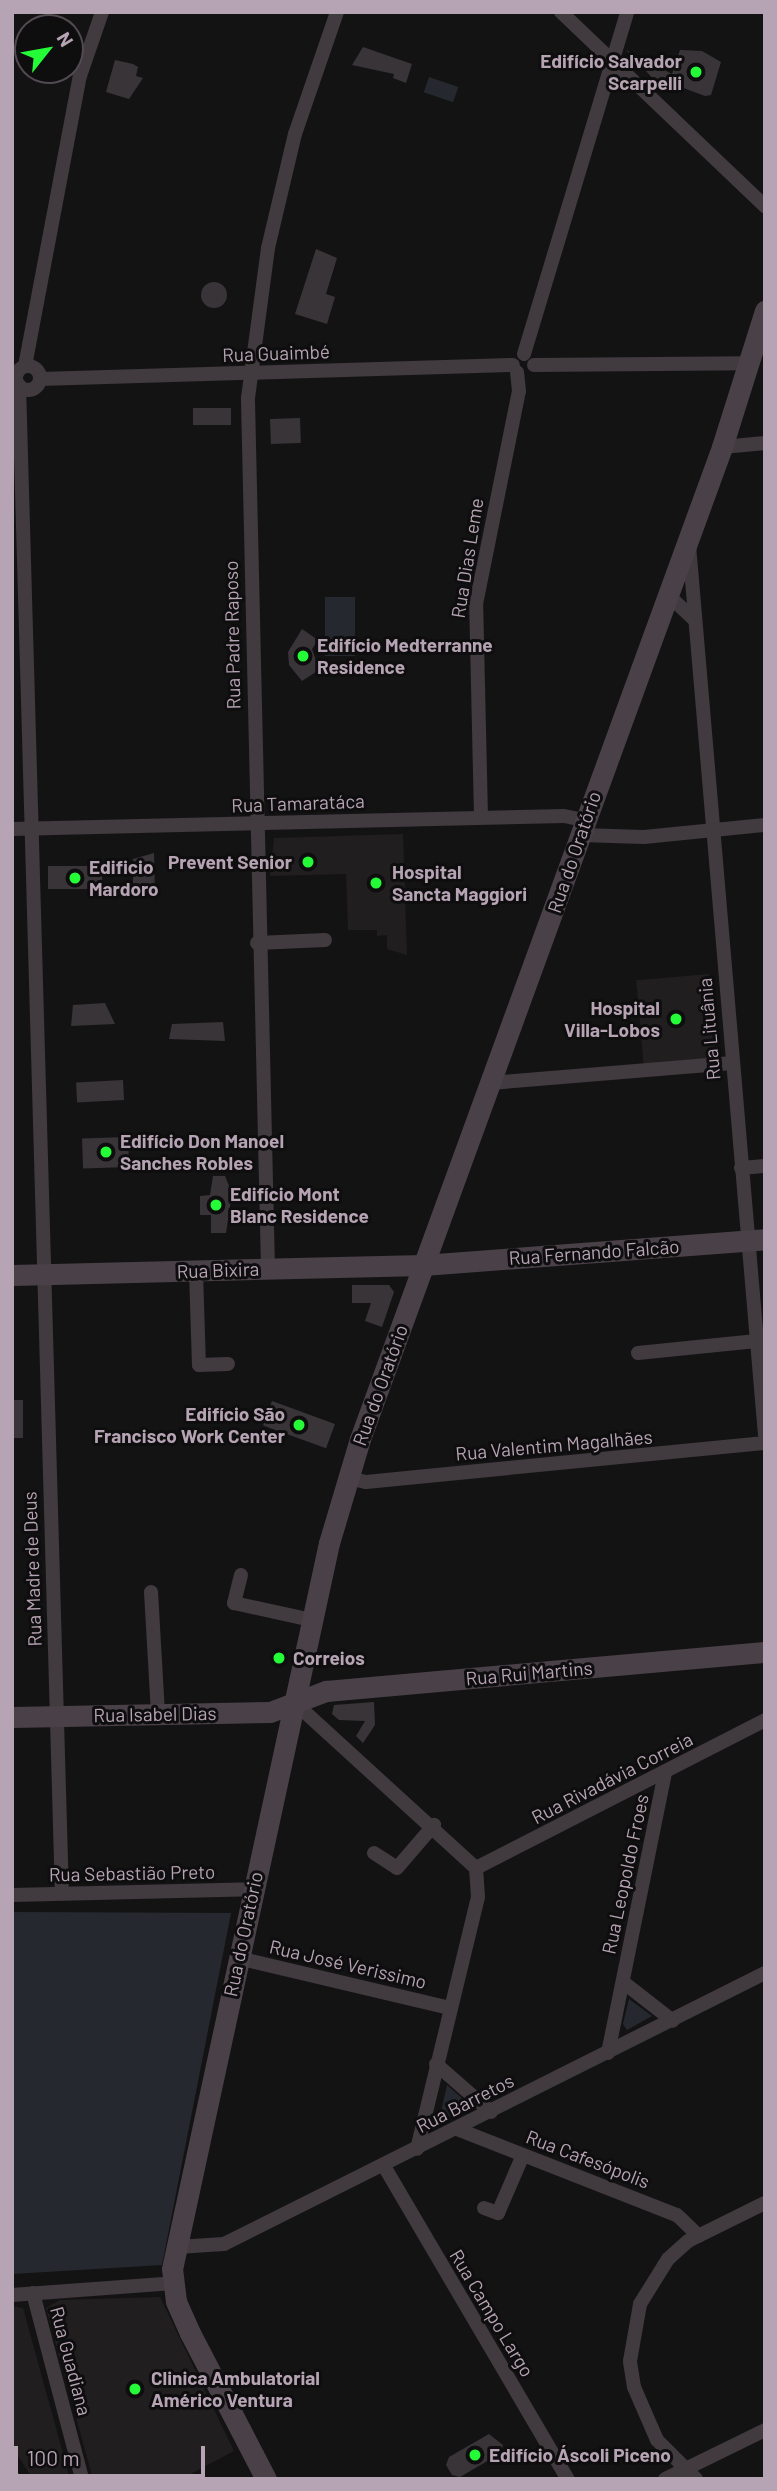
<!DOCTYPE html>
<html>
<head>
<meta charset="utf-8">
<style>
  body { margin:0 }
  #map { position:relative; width:777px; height:2491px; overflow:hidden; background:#141314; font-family:Barlow,sans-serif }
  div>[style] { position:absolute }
  .built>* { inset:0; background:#211e20; transform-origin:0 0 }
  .green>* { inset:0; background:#25292f; transform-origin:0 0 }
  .building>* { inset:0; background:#393438; transform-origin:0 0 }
  .round { border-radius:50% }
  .street>* { height:14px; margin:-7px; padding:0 7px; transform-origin:7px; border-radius:7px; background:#413a3f }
  .street>.ring { margin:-7px; padding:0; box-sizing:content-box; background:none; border:14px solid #413a3f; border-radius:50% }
  .secondary>* { height:21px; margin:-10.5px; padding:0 10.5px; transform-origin:10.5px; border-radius:10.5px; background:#4a4148 }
  .dots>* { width:19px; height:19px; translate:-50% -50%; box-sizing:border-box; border:4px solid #0f0e0f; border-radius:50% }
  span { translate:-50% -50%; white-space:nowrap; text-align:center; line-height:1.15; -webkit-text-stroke:6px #0f0e0f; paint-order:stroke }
  .poi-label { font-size:19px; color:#b6a3b3; font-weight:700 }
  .right { translate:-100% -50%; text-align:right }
  .left { translate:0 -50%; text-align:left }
  .street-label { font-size:19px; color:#b6a3b3 }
  .frame { position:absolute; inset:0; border:14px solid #b6a3b3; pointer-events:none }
  .north { position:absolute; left:14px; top:14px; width:70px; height:70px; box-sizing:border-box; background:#0f0e0f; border:2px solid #524a51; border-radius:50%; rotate:59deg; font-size:19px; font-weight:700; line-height:28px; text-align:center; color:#b6a3b3 }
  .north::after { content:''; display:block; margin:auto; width:24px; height:32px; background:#23fc36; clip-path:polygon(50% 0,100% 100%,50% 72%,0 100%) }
  .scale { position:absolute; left:14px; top:2446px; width:191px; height:32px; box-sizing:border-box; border:4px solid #b6a3b3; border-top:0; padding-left:9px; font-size:21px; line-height:24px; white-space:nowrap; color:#b6a3b3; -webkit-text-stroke:5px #0f0e0f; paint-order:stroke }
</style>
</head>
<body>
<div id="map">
  <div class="built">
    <div style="clip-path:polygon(403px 834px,407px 955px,387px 949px,387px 935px,377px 936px,377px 930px,348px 930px,346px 874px,270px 876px,274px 838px)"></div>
    <div style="left:709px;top:974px;width:84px;height:73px;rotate:85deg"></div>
    <div style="clip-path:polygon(160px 2297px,234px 2451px,181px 2479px,93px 2479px,46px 2308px,60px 2300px)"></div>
    <div style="clip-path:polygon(12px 2306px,23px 2308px,70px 2479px,33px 2479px,12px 2447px)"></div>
  </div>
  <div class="green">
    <div style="left:429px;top:77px;width:31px;height:16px;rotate:19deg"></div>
    <div style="left:325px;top:597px;width:30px;height:59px"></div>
    <div style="clip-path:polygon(12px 1912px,231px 1913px,162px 2265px,12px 2274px)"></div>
    <div style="clip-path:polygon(629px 1999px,652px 2016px,627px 2030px,623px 2024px)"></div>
    <div style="clip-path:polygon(447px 2085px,472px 2107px,439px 2121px)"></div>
  </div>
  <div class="building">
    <div style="clip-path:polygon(363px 47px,412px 64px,406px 83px,393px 78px,394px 74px,352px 65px)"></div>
    <div style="clip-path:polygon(626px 50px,672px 74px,680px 50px,702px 51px,721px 62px,711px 95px,705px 96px,662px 80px,660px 86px)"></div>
    <div style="clip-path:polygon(115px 60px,133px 64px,138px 67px,136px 76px,143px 78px,129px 99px,106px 92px)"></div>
    <div style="clip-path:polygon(316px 249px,337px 258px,326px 294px,335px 297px,327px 324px,295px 314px)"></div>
    <div class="round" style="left:201px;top:282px;width:26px;height:26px"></div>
    <div style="left:231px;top:408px;width:17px;height:38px;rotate:90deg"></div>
    <div style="left:300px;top:418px;width:25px;height:30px;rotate:88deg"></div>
    <div style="clip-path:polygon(302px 629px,318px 640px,312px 649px,319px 670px,302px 681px,289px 665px,288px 652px)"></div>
    <div style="clip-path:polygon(154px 853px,155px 894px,133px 894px,133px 859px)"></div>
    <div style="left:102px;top:866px;width:23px;height:54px;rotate:90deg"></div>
    <div style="clip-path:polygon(105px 1003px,115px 1024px,71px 1026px,73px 1005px)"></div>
    <div style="clip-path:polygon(223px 1022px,225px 1041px,169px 1039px,172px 1024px)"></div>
    <div style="left:123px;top:1080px;width:20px;height:47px;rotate:87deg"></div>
    <div style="left:128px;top:1137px;width:30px;height:46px;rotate:88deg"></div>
    <div style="clip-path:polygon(213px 1176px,225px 1176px,232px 1193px,226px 1233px,211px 1233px,211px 1215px,200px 1215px,200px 1196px,210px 1195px)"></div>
    <div style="clip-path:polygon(352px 1285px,389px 1285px,394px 1292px,382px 1327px,365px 1321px,371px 1303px,352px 1303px)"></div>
    <div style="left:12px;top:1400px;width:11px;height:38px"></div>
    <div style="left:272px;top:1401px;width:67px;height:26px;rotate:20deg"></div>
    <div style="clip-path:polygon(374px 1702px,375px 1725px,363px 1743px,356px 1736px,365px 1721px,339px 1720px,332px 1714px,334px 1705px)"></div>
    <div style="clip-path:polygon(489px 2434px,503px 2445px,501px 2453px,460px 2477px,452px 2475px,446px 2465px,449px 2457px)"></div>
  </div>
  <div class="street">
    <div style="left:561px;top:12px;width:282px;rotate:43.6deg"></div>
    <div style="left:524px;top:354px;width:357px;rotate:-73.2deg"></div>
    <div style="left:534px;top:365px;width:214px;rotate:-0.5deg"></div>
    <div style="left:25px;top:366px;width:295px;rotate:-79.3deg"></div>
    <div style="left:80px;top:76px;width:68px;rotate:-71deg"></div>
    <div class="ring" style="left:16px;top:366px;width:10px;height:10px"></div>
    <div style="left:40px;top:379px;width:473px;rotate:-1.7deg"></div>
    <div style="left:19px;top:385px;width:1509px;rotate:88.37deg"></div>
    <div style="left:722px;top:447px;width:43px;rotate:-5.3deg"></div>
    <div style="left:689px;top:545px;width:893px;rotate:85.12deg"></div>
    <div style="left:668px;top:595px;width:35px;rotate:43deg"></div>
    <div style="left:481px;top:817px;width:213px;rotate:-91.3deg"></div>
    <div style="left:476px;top:604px;width:217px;rotate:-78.6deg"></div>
    <div style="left:519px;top:391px;width:19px;rotate:-96deg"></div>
    <div style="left:12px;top:829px;width:552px;rotate:-1.35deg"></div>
    <div style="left:564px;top:816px;width:21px;rotate:11deg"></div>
    <div style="left:580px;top:835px;width:64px;rotate:1.8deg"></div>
    <div style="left:644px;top:837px;width:122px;rotate:-5.7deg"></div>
    <div style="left:257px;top:943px;width:68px;rotate:-2.5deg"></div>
    <div style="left:490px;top:1083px;width:243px;rotate:-4.7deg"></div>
    <div style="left:741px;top:1168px;width:24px;rotate:-5deg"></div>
    <div style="left:268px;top:1269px;width:871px;rotate:-91.32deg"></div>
    <div style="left:248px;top:398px;width:151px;rotate:-82.4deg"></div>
    <div style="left:268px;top:248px;width:117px;rotate:-76.7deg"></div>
    <div style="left:295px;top:134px;width:129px;rotate:-71deg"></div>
    <div style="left:196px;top:1271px;width:94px;rotate:88.2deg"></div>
    <div style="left:199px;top:1365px;width:29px;rotate:-2deg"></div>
    <div style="left:638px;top:1353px;width:119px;rotate:-5.8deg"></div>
    <div style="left:347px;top:1478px;width:19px;rotate:12deg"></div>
    <div style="left:366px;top:1482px;width:401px;rotate:-5.6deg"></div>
    <div style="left:241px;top:1575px;width:29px;rotate:104deg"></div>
    <div style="left:234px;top:1603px;width:80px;rotate:12.3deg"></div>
    <div style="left:151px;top:1592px;width:122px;rotate:86.7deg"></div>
    <div style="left:295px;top:1703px;width:245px;rotate:42.4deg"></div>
    <div style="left:476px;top:1868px;width:29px;rotate:86deg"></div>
    <div style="left:478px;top:1897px;width:259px;rotate:103.6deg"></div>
    <div style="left:374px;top:1853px;width:27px;rotate:33deg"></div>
    <div style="left:397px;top:1868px;width:57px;rotate:-49.3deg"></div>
    <div style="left:476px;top:1868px;width:325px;rotate:-27.1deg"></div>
    <div style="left:12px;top:1895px;width:240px;rotate:-1.4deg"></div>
    <div style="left:238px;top:1958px;width:217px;rotate:13.3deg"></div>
    <div style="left:623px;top:1982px;width:63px;rotate:38deg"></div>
    <div style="left:608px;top:2053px;width:285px;rotate:-78.5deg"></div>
    <div style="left:436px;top:2064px;width:73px;rotate:41.1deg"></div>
    <div style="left:457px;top:2129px;width:236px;rotate:21.4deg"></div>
    <div style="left:677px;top:2215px;width:30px;rotate:44deg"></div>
    <div style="left:384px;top:2166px;width:363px;rotate:59.6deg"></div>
    <div style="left:484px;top:2208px;width:15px;rotate:20deg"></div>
    <div style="left:498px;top:2213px;width:63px;rotate:-66.7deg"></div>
    <div style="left:177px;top:2247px;width:47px;rotate:-3.7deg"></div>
    <div style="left:224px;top:2244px;width:605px;rotate:-26.61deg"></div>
    <div style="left:33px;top:2293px;width:192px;rotate:75.2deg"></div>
    <div style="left:12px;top:2295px;width:162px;rotate:-4.2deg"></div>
    <div style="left:12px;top:2476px;width:4px;rotate:56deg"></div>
    <div style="left:665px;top:2479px;width:111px;rotate:-26.1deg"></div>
    <div style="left:696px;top:2479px;width:55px;rotate:-135deg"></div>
    <div style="left:657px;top:2440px;width:58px;rotate:-113.5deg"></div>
    <div style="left:634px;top:2387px;width:26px;rotate:-99deg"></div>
    <div style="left:630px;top:2361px;width:58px;rotate:-80deg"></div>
    <div style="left:640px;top:2304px;width:53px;rotate:-58.1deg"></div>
    <div style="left:668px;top:2259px;width:27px;rotate:-42deg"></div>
    <div style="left:688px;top:2241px;width:86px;rotate:-26.3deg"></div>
  </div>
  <div class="secondary">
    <div style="left:12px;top:1275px;width:411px;rotate:-1.4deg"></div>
    <div style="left:423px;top:1265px;width:343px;rotate:-4.3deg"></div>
    <div style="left:12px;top:1717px;width:258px;rotate:-1.1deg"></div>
    <div style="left:270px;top:1712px;width:60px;rotate:-20.6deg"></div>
    <div style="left:326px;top:1691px;width:441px;rotate:-5.1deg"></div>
    <div style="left:266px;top:2479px;width:165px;rotate:-117.5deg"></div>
    <div style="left:190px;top:2333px;width:35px;rotate:-114deg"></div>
    <div style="left:176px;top:2301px;width:32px;rotate:-97deg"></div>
    <div style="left:172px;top:2269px;width:743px;rotate:-77.8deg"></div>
    <div style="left:329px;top:1543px;width:109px;rotate:-73.4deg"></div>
    <div style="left:360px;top:1439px;width:1056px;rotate:-69.95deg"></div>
    <div style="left:722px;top:447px;width:143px;rotate:-72.5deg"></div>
  </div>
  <div class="dots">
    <div style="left:696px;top:72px;background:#23fc36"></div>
    <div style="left:303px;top:656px;background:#23fc36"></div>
    <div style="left:308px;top:862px;background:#23fc36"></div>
    <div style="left:75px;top:878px;background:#23fc36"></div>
    <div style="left:376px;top:883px;background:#23fc36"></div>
    <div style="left:676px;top:1019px;background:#23fc36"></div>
    <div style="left:106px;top:1152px;background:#23fc36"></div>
    <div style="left:216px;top:1205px;background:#23fc36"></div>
    <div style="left:299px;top:1425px;background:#23fc36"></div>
    <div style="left:279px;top:1658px;background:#23fc36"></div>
    <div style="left:135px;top:2389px;background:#23fc36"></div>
    <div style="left:475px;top:2455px;background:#23fc36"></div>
  </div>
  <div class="poi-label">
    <span class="right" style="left:682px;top:72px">Edifício Salvador<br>Scarpelli</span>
    <span class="left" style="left:317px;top:656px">Edifício Medterranne<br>Residence</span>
    <span class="right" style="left:292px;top:862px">Prevent Senior</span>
    <span class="left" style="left:89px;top:878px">Edificio<br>Mardoro</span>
    <span class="left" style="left:392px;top:883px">Hospital<br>Sancta Maggiori</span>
    <span class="right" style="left:660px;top:1019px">Hospital<br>Villa-Lobos</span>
    <span class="left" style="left:120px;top:1152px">Edifício Don Manoel<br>Sanches Robles</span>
    <span class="left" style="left:230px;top:1205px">Edifício Mont<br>Blanc Residence</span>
    <span class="right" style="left:285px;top:1425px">Edifício São<br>Francisco Work Center</span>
    <span class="left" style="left:293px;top:1658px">Correios</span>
    <span class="left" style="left:151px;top:2389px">Clinica Ambulatorial<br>Américo Ventura</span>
    <span class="left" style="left:489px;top:2455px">Edifício Áscoli Piceno</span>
  </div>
  <div class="street-label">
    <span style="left:276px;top:353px;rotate:-2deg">Rua Guaimbé</span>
    <span style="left:467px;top:558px;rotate:-81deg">Rua Dias Leme</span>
    <span style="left:232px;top:635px;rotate:-91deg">Rua Padre Raposo</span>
    <span style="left:298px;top:803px;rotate:-2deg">Rua Tamaratáca</span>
    <span style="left:574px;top:852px;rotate:-71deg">Rua do Oratório</span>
    <span style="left:709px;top:1029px;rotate:-95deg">Rua Lituânia</span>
    <span style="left:594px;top:1252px;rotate:-4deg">Rua Fernando Falcão</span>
    <span style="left:218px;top:1270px;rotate:-2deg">Rua Bixira</span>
    <span style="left:380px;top:1385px;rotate:-70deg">Rua do Oratório</span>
    <span style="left:554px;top:1445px;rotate:-5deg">Rua Valentim Magalhães</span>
    <span style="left:32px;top:1569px;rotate:-92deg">Rua Madre de Deus</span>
    <span style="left:529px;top:1673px;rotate:-5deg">Rua Rui Martins</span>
    <span style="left:155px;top:1714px;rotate:-1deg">Rua Isabel Dias</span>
    <span style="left:612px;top:1778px;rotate:-27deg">Rua Rivadávia Correia</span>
    <span style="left:132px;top:1873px;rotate:-1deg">Rua Sebastião Preto</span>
    <span style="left:625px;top:1874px;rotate:-78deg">Rua Leopoldo Froes</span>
    <span style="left:243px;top:1934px;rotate:-78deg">Rua do Oratório</span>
    <span style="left:348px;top:1964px;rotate:13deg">Rua José Verissimo</span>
    <span style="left:465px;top:2103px;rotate:-27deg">Rua Barretos</span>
    <span style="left:588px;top:2159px;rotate:21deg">Rua Cafesópolis</span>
    <span style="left:492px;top:2313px;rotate:59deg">Rua Campo Largo</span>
    <span style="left:71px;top:2361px;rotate:75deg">Rua Guadiana</span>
  </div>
  <div class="frame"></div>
  <div class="north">N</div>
  <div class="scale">100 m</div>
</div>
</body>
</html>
